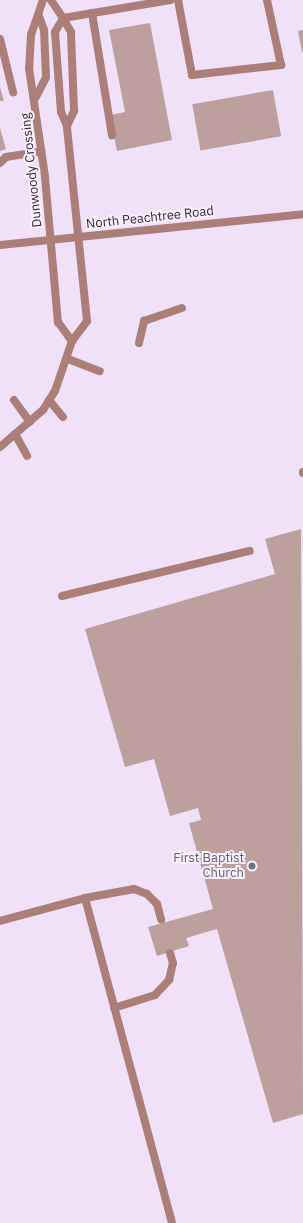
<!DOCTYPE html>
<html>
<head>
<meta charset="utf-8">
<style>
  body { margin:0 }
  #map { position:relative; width:303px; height:1223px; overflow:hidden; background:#f0e0f8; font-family:"IBM Plex Sans",sans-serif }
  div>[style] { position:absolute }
  .building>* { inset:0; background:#bd9f9d; transform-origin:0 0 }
  .service>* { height:8px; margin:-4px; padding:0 4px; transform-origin:4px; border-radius:4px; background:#ab7e78 }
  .minor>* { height:8px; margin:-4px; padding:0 4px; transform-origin:4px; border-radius:4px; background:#ab7e78 }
  .tertiary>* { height:8px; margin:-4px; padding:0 4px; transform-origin:4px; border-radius:4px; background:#ab7e78 }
  .dots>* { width:11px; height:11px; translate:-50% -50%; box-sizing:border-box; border:2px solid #faf0fe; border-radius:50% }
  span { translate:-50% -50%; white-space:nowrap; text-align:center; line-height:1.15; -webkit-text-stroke:4px #faf0fe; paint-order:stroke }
  .street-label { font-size:13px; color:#312b34 }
  .worship-label { font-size:13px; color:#5b616d }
  .right { translate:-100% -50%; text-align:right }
</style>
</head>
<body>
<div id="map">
  <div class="building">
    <div style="clip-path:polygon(150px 23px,172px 140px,117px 151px,110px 115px,125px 112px,109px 30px)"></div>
    <div style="clip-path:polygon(303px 30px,303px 52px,302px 52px,298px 31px)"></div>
    <div style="clip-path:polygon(0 87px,4px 101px,0 101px)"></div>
    <div style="left:273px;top:90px;width:47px;height:82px;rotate:80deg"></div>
    <div style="clip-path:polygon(0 128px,6px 149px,0 151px)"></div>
    <div style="clip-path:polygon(301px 529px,303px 1114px,273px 1123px,217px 929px,186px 938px,189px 946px,157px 956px,148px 927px,213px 909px,189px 823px,201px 820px,198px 808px,170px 816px,154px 759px,125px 767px,85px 629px,275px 574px,265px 539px)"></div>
  </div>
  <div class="service">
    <div style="left:0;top:39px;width:55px;rotate:76.2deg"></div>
    <div style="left:139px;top:343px;width:23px;rotate:-77deg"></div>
    <div style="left:144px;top:321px;width:40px;rotate:-18.9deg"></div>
    <div style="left:68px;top:359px;width:34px;rotate:21deg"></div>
    <div style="left:14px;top:400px;width:27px;rotate:54deg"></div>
    <div style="left:49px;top:400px;width:22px;rotate:51deg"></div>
    <div style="left:15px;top:434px;width:25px;rotate:61deg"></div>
    <div style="left:303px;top:472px;width:1px;rotate:90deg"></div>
    <div style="left:62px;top:596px;width:193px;rotate:-13.5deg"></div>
    <div style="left:85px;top:898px;width:50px;rotate:-10.4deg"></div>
    <div style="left:134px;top:889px;width:14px;rotate:21deg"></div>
    <div style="left:147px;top:894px;width:14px;rotate:45deg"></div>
    <div style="left:157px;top:904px;width:16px;rotate:75deg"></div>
    <div style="left:0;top:921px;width:88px;rotate:-15.1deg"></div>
    <div style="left:85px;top:898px;width:336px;rotate:75deg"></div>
    <div style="left:114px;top:1008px;width:43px;rotate:-17.6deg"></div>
    <div style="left:155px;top:995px;width:21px;rotate:-47deg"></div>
    <div style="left:169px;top:980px;width:17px;rotate:-77deg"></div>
    <div style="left:173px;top:963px;width:10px;rotate:-107deg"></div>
  </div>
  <div class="minor">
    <div style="left:43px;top:0;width:36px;rotate:109deg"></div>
    <div style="left:31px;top:34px;width:34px;rotate:93deg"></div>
    <div style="left:29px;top:68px;width:110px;rotate:81.6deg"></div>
    <div style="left:45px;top:177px;width:146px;rotate:84.9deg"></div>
    <div style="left:58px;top:322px;width:24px;rotate:54deg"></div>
    <div style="left:178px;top:0;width:76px;rotate:79.4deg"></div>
    <div style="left:192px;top:75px;width:90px;rotate:-6.4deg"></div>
    <div style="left:281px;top:65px;width:66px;rotate:-102.2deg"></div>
    <div style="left:92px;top:13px;width:124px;rotate:80.7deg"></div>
    <div style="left:36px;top:97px;width:22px;rotate:-63deg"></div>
    <div style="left:46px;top:77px;width:47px;rotate:-92.4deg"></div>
    <div style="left:44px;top:30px;width:15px;rotate:-110deg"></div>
    <div style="left:67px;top:126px;width:17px;rotate:-65deg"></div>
    <div style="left:74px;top:111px;width:79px;rotate:-92.2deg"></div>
    <div style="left:71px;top:32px;width:16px;rotate:-120deg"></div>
    <div style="left:63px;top:18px;width:109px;rotate:-9.5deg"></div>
    <div style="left:0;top:163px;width:8px;rotate:-45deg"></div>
    <div style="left:6px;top:157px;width:36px;rotate:-9deg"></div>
    <div style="left:0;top:447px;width:57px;rotate:-40.7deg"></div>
    <div style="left:43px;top:410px;width:22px;rotate:-58deg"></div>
    <div style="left:55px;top:391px;width:53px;rotate:-71.2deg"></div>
    <div style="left:72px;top:341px;width:25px;rotate:-53deg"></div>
    <div style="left:87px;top:321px;width:196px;rotate:-95.9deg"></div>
    <div style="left:67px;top:126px;width:15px;rotate:-113deg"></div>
    <div style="left:61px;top:112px;width:80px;rotate:-94.3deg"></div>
    <div style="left:55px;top:32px;width:16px;rotate:-60deg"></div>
    <div style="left:63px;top:18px;width:22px;rotate:-124deg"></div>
  </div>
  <div class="tertiary">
    <div style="left:0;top:245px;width:305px;rotate:-5.8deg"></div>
  </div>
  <div class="dots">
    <div style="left:252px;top:866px;background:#6b7280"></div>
  </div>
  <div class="street-label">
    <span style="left:32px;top:170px;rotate:-96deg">Dunwoody Crossing</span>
    <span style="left:150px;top:218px;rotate:-6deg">North Peachtree Road</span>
  </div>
  <div class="worship-label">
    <span class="right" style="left:244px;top:866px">First Baptist<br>Church</span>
  </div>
</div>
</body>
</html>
